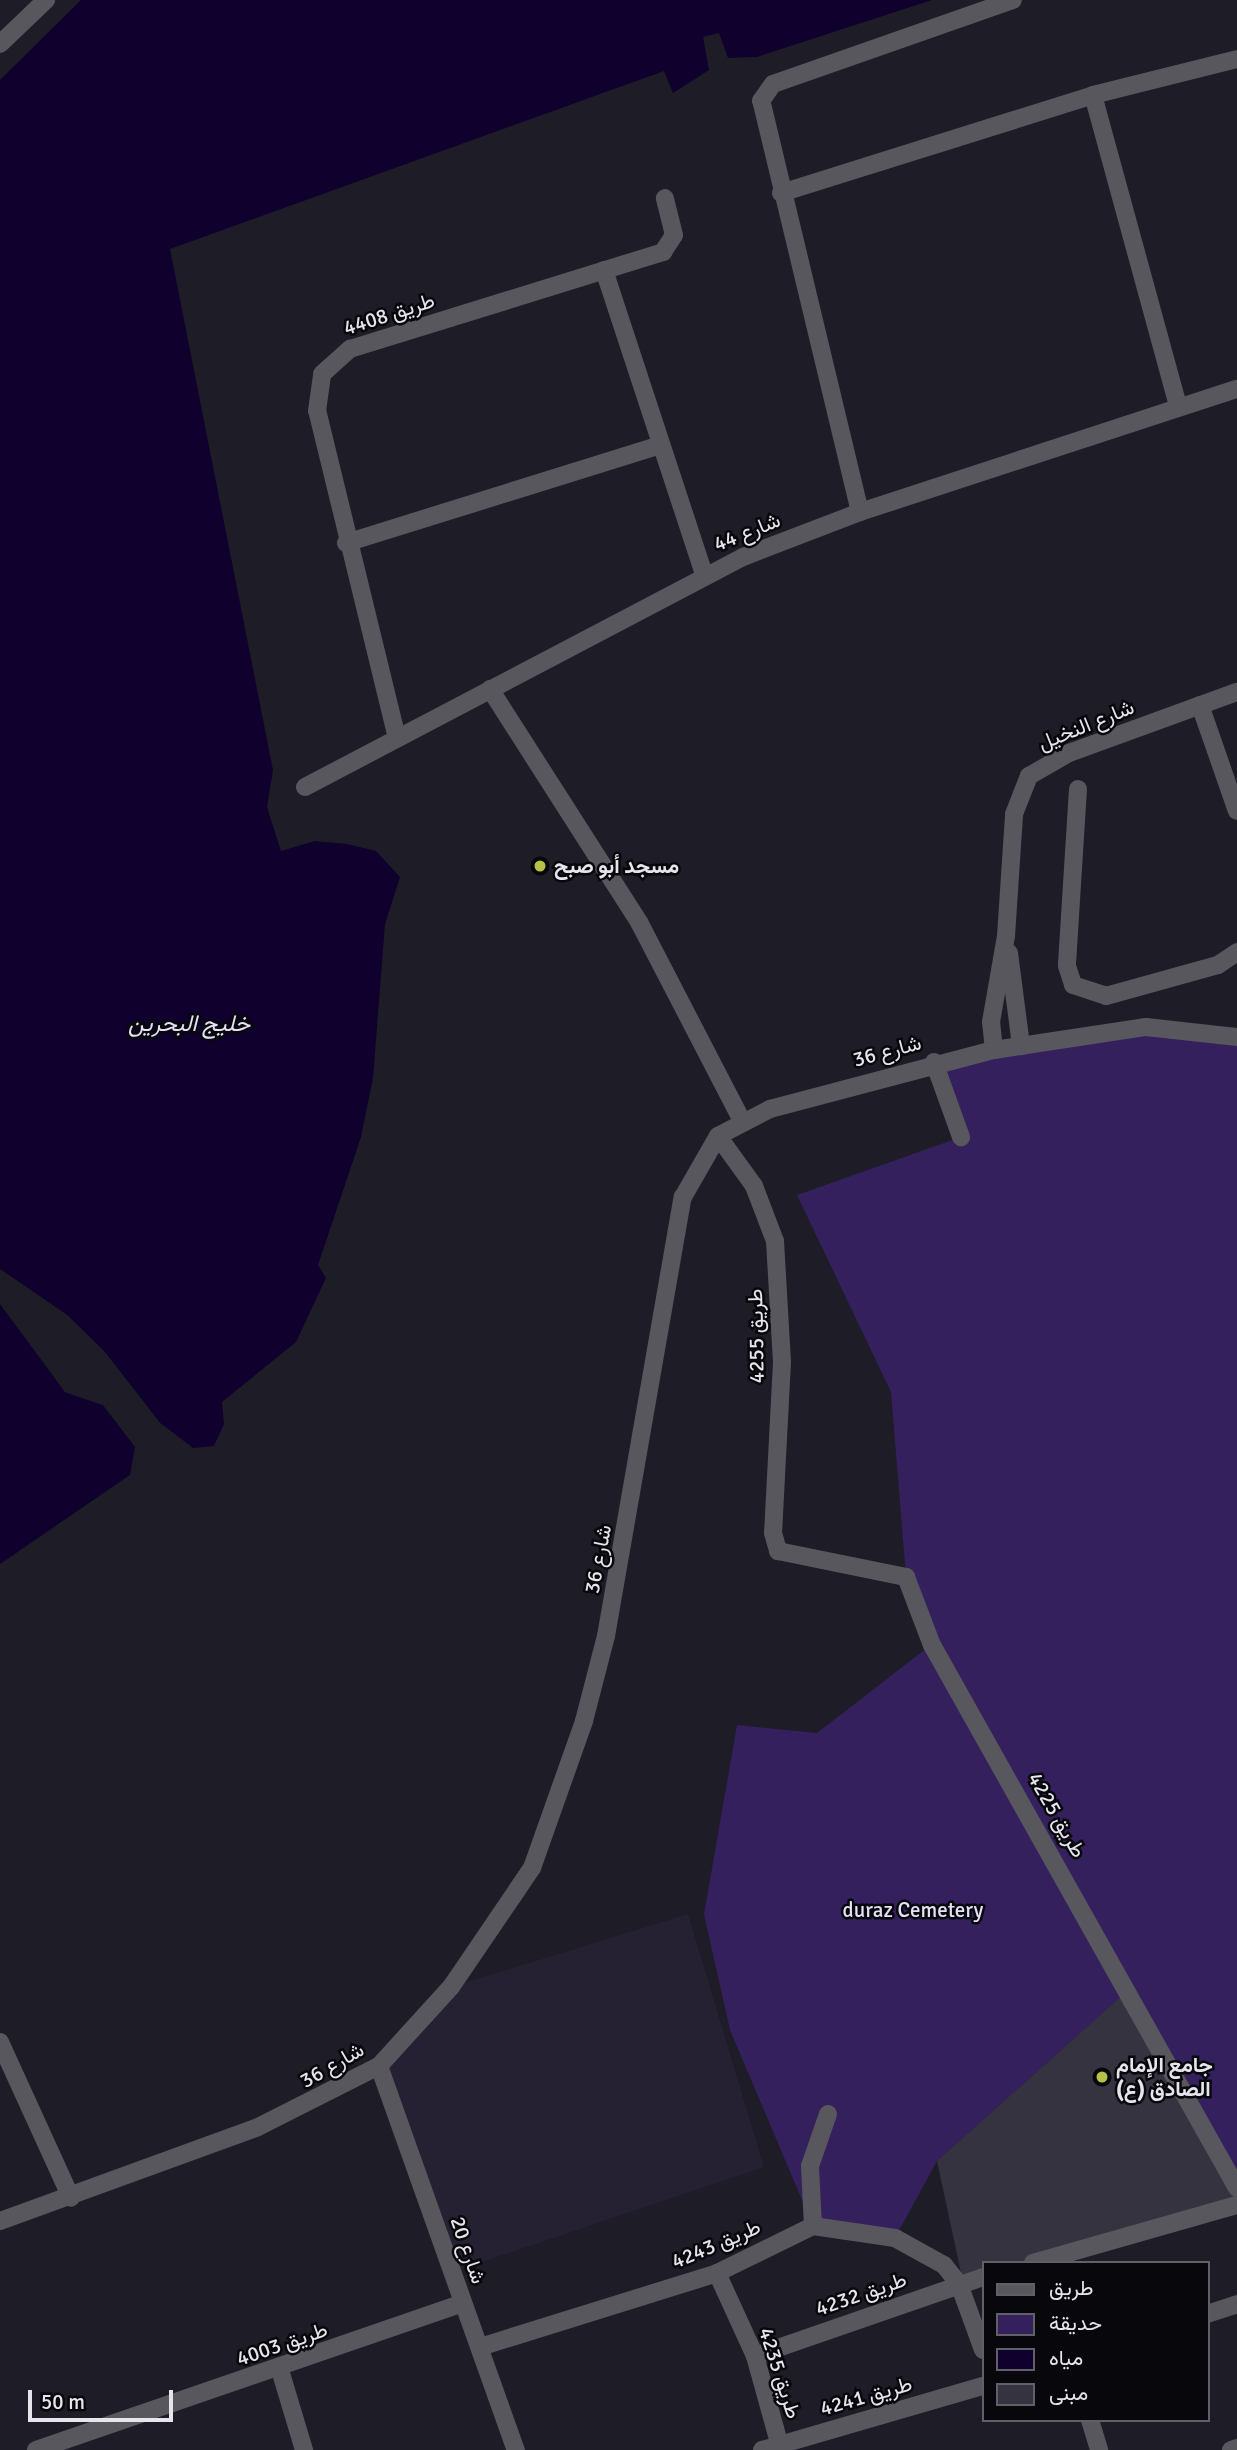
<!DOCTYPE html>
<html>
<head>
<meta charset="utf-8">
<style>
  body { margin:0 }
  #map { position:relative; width:1237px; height:2450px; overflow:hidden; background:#1e1c27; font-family:Signika,Vazirmatn,sans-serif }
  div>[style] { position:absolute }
  .built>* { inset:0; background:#252132 }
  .green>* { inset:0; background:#33205c }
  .water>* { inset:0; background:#10002d }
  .pier>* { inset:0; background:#1e1c27 }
  .building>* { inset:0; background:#35333f }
  .minor>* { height:18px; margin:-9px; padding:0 9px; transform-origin:9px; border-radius:9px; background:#58575d }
  .dots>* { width:19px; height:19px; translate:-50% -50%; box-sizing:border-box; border:4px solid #08070c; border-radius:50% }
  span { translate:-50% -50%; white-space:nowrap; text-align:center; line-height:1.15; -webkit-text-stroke:5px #08070c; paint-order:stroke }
  .street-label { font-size:21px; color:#e6e5ec }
  .poi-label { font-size:21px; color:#e6e5ec; font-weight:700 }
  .left { translate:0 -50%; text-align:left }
  .park-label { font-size:21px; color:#e4e0f5 }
  .water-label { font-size:23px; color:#e4e0f6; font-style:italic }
  .legend { position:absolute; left:982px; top:2261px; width:228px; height:161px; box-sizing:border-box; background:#08070c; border:2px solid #616066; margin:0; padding:9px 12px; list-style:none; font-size:21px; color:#e6e5ec }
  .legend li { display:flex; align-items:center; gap:14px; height:35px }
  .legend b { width:35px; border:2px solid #616066 }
  .scale { position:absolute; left:28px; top:2390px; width:145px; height:32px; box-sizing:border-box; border:4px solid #e6e5ec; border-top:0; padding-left:9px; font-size:21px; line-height:24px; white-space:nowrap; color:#e6e5ec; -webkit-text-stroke:5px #08070c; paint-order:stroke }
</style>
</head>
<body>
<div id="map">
  <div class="built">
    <div style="clip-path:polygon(688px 1914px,764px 2167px,452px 2272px,379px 2066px,451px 1987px)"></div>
  </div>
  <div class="green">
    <div style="clip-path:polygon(1146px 1027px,1237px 1039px,1237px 2188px,1130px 1989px,937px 2161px,895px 2238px,813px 2226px,730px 2030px,704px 1914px,737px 1725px,817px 1733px,932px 1644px,906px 1577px,891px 1392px,797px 1195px,961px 1137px,934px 1062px)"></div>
  </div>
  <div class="water">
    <div style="clip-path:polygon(81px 0,932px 0,757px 57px,728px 58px,719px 33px,703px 37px,709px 70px,673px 93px,664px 71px,170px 249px,273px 770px,267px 807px,281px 851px,315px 841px,347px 844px,376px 851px,400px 877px,385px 924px,373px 1078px,361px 1137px,318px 1265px,326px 1278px,296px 1342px,222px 1402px,224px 1424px,214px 1446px,193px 1448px,160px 1423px,104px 1351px,67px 1315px,0 1269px,0 80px)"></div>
    <div style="clip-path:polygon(0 1304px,65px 1392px,103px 1405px,135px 1447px,130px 1475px,0 1564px)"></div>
  </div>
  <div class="pier">
    <div style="clip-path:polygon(0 1269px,67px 1315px,104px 1351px,160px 1423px,193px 1448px,157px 1425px,102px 1353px,64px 1318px)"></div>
    <div style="clip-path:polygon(0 1300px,20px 1321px,67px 1389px,106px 1403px,138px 1445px,134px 1474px,135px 1446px,103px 1405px,65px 1392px)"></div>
  </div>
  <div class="building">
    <div style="clip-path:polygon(1125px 1993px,1237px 2189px,1237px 2205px,1033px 2263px,983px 2263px,983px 2277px,963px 2282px,937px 2161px)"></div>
  </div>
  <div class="minor">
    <div style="left:0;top:44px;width:64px;rotate:-43.7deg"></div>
    <div style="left:1093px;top:95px;width:322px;rotate:74.7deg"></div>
    <div style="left:781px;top:193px;width:327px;rotate:-17.4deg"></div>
    <div style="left:1093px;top:95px;width:148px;rotate:-14deg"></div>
    <div style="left:604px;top:270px;width:320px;rotate:71.8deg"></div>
    <div style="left:860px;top:512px;width:423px;rotate:-103.5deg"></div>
    <div style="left:761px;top:101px;width:21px;rotate:-55deg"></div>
    <div style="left:773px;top:84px;width:254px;rotate:-19.3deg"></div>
    <div style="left:346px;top:543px;width:329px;rotate:-17.3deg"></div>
    <div style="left:490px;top:689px;width:277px;rotate:57.4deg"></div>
    <div style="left:639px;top:922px;width:222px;rotate:62.6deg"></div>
    <div style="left:1200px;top:705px;width:112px;rotate:70.8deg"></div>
    <div style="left:397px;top:738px;width:337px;rotate:-103.7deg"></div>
    <div style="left:317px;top:411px;width:37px;rotate:-82deg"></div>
    <div style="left:322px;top:374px;width:38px;rotate:-42deg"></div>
    <div style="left:350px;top:349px;width:328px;rotate:-17.2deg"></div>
    <div style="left:663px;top:252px;width:20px;rotate:-57deg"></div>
    <div style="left:674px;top:235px;width:38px;rotate:-104deg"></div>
    <div style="left:305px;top:787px;width:495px;rotate:-27.7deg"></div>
    <div style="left:743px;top:557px;width:125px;rotate:-21deg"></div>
    <div style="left:860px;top:512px;width:397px;rotate:-18.1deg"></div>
    <div style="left:1078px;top:789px;width:177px;rotate:93.6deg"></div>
    <div style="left:1067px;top:966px;width:20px;rotate:72deg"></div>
    <div style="left:1073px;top:985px;width:35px;rotate:18deg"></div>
    <div style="left:1106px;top:996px;width:116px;rotate:-15.5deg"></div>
    <div style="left:1218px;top:965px;width:23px;rotate:-34deg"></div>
    <div style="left:1009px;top:953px;width:94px;rotate:82.6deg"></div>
    <div style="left:994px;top:1050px;width:28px;rotate:-96deg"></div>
    <div style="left:991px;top:1022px;width:87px;rotate:-80.1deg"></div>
    <div style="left:1006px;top:936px;width:122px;rotate:-86.2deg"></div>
    <div style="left:1014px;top:814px;width:41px;rotate:-68.5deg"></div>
    <div style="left:1029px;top:776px;width:46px;rotate:-29.9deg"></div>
    <div style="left:1069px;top:753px;width:179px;rotate:-20deg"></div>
    <div style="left:934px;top:1062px;width:80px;rotate:70.2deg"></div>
    <div style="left:718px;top:1136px;width:62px;rotate:54.2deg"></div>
    <div style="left:754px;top:1186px;width:59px;rotate:69.1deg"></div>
    <div style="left:775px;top:1241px;width:121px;rotate:86.7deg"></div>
    <div style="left:782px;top:1362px;width:171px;rotate:93deg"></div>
    <div style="left:773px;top:1533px;width:19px;rotate:74deg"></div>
    <div style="left:778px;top:1551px;width:131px;rotate:11.5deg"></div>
    <div style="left:906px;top:1577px;width:73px;rotate:69.1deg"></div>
    <div style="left:932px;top:1645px;width:623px;rotate:60.68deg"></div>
    <div style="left:0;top:2042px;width:171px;rotate:65.5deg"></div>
    <div style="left:379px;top:2066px;width:408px;rotate:70.4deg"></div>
    <div style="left:0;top:2221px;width:272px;rotate:-20deg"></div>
    <div style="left:256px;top:2128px;width:138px;rotate:-26.8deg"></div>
    <div style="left:379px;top:2066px;width:107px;rotate:-47.7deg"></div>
    <div style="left:451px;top:1987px;width:144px;rotate:-55.8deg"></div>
    <div style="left:532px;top:1868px;width:156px;rotate:-70.5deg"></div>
    <div style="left:584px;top:1721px;width:88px;rotate:-75.5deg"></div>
    <div style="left:606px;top:1636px;width:446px;rotate:-80.1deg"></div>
    <div style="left:683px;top:1197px;width:70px;rotate:-60.2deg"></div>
    <div style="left:718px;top:1136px;width:59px;rotate:-27.4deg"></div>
    <div style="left:770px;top:1109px;width:232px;rotate:-14.8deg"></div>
    <div style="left:994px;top:1050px;width:154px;rotate:-8.6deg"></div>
    <div style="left:1146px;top:1027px;width:92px;rotate:6.3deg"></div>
    <div style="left:813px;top:2226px;width:60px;rotate:-92.9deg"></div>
    <div style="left:810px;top:2166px;width:55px;rotate:-70.9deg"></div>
    <div style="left:1033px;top:2263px;width:212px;rotate:-15.9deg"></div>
    <div style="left:717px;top:2273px;width:91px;rotate:65.4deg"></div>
    <div style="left:755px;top:2356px;width:98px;rotate:74.5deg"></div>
    <div style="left:1207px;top:2314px;width:32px;rotate:-18deg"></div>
    <div style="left:480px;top:2347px;width:248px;rotate:-17.3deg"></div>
    <div style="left:717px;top:2273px;width:107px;rotate:-26.1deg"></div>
    <div style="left:813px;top:2226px;width:83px;rotate:8.3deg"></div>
    <div style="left:895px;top:2238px;width:56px;rotate:28.9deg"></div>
    <div style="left:944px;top:2265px;width:24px;rotate:52deg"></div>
    <div style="left:959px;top:2284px;width:70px;rotate:70deg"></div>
    <div style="left:755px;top:2356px;width:241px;rotate:-19.1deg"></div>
    <div style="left:280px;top:2370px;width:84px;rotate:73.3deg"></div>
    <div style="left:1090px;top:2420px;width:31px;rotate:73deg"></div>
    <div style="left:36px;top:2450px;width:451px;rotate:-19deg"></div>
    <div style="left:762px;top:2450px;width:230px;rotate:-16.2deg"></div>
    <div style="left:1231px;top:2450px;width:6px;rotate:-18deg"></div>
  </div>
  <div class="dots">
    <div style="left:540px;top:866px;background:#b6c148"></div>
    <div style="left:1102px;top:2077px;background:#b6c148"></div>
  </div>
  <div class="street-label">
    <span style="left:389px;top:314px;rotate:-18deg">طريق 4408</span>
    <span style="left:747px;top:532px;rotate:-22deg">شارع 44</span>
    <span style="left:1086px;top:725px;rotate:-22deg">شارع النخيل</span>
    <span style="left:887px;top:1051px;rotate:-15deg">شارع 36</span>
    <span style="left:756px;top:1336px;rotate:-91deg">طريق 4255</span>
    <span style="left:598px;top:1559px;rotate:-79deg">شارع 36</span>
    <span style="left:1057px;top:1815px;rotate:60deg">طريق 4225</span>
    <span style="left:332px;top:2065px;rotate:-30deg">شارع 36</span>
    <span style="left:716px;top:2244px;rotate:-23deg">طريق 4243</span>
    <span style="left:468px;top:2250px;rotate:71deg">شارع 20</span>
    <span style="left:861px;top:2294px;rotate:-19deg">طريق 4232</span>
    <span style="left:282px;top:2344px;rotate:-19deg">طريق 4003</span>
    <span style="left:780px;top:2373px;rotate:72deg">طريق 4235</span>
    <span style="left:866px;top:2396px;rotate:-16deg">طريق 4241</span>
  </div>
  <div class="poi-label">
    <span class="left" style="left:554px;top:866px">مسجد أبو صبح</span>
    <span class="left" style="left:1116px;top:2077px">جامع الإمام<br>الصادق (ع)</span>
  </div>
  <div class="park-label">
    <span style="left:913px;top:1910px">duraz Cemetery</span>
  </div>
  <div class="water-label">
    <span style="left:189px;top:1024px">خليج البحرين</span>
  </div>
  <ul class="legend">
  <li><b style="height:9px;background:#58575d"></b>طريق</li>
  <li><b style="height:19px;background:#33205c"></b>حديقة</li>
  <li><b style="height:19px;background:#10002d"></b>مياه</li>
  <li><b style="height:19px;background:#35333f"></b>مبنى</li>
  </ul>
  <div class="scale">50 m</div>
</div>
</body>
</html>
